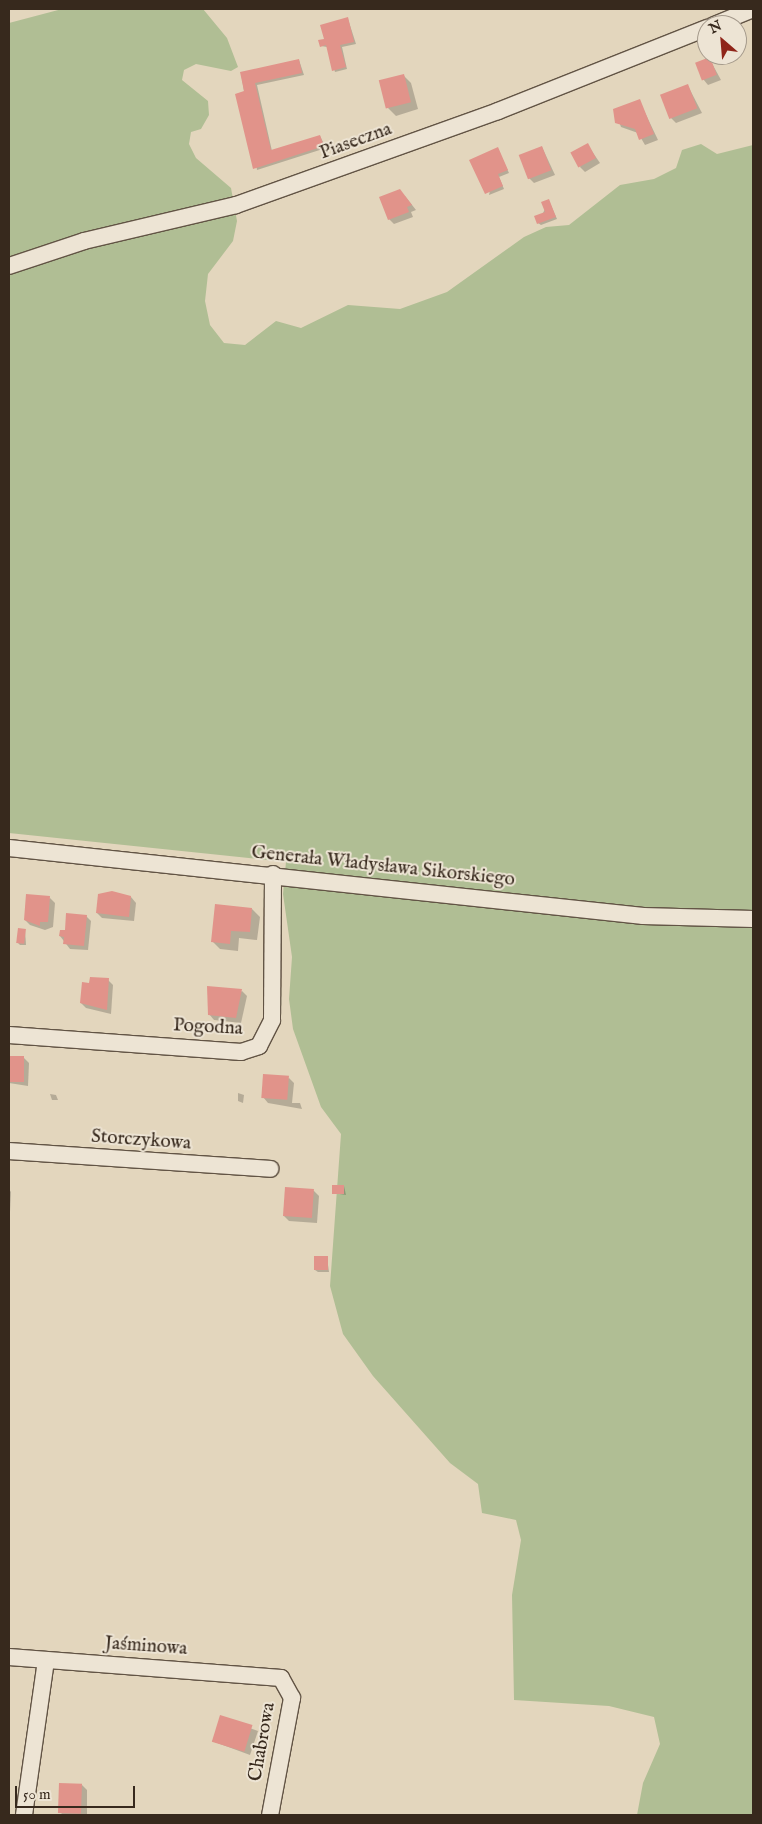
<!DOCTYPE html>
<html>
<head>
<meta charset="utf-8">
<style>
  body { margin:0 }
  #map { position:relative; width:762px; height:1824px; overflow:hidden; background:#e3d6bd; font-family:"IM FELL English",serif }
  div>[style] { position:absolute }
  .green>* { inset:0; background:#b0be94 }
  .shadow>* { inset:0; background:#0003 }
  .building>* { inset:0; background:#e1938a; transform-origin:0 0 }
  .roads { filter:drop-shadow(1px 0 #625445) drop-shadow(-1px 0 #625445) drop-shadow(0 1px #625445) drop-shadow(0 -1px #625445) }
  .minor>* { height:16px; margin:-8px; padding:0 8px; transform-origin:8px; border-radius:8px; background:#ede4d4 }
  span { translate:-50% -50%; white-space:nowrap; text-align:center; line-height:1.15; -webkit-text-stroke:4px #ede4d4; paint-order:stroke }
  .street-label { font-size:19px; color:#37291d }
  .frame { position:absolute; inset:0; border:10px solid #37291d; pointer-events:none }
  .north { position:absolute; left:697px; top:15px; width:50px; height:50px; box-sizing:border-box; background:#ede4d4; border:1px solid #a4998b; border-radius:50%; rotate:333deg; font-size:14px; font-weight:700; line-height:20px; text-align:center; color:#37291d }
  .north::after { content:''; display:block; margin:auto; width:18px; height:22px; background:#8f2418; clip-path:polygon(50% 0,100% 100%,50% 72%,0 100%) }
  .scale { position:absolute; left:15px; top:1786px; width:120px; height:22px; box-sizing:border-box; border:2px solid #37291d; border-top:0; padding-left:6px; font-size:15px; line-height:18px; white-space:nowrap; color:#37291d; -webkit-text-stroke:4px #ede4d4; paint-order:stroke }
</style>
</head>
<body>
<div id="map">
  <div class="green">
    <div style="clip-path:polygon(62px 9px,203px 9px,227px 38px,238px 67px,231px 71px,196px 64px,184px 70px,182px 80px,208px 101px,209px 115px,201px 129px,191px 132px,189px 144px,196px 158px,231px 188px,237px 221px,233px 241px,208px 274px,205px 301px,210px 325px,224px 343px,245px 345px,276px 321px,301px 328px,348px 305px,400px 309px,447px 292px,524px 237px,546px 227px,569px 225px,620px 185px,654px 179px,676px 168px,682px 150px,701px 144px,717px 154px,753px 145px,753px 1815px,637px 1815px,643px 1783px,660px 1744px,654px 1717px,609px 1706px,514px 1700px,512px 1595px,521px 1540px,516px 1520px,482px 1513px,478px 1484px,450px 1463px,373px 1376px,343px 1334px,330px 1286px,341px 1134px,321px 1107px,293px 1029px,289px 999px,292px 957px,283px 894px,286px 862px,9px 833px,9px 23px)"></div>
  </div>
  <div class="shadow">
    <div style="clip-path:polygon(348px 19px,356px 44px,342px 47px,347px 69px,335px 72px,327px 47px,321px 46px)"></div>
    <div style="clip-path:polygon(709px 58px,721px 80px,708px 85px,703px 79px)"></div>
    <div style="clip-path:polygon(299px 60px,304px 75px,257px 85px,272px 151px,320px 136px,326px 148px,257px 170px,241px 73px)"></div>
    <div style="clip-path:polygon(403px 75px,411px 83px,418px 109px,396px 116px,388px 108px)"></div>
    <div style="clip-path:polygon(688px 86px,702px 113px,676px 123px,671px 118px)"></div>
    <div style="clip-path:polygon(639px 100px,658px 140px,645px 145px,638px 133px,621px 127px,615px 110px)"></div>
    <div style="clip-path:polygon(587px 144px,600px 163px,585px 172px,580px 167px)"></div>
    <div style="clip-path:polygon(542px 147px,555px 175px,534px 183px,529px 178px)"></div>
    <div style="clip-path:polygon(498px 149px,509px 173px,499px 177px,504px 189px,489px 195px)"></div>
    <div style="clip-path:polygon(405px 196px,416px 210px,411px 212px,413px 217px,394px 224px,389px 219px)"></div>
    <div style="clip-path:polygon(549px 201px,557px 219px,541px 225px,538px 223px)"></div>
    <div style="clip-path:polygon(131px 897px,136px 903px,134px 921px,102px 918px,97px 913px)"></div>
    <div style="clip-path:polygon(50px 898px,55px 903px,53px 927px,45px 930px,30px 925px,25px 920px)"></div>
    <div style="clip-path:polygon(252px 909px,260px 917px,257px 940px,239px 938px,238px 951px,220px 949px,212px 941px)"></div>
    <div style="clip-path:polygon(86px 916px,91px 921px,88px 950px,70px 949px,60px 936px)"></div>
    <div style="clip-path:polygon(25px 930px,26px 945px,20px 945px,18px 943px)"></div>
    <div style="clip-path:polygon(108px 980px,113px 985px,111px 1014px,86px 1008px,81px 1003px,91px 984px)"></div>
    <div style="clip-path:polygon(242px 991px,247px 996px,241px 1023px,214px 1020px,209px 1014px)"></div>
    <div style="clip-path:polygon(9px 1058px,24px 1058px,29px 1063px,28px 1086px,9px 1083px)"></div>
    <div style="clip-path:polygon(289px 1078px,294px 1083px,292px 1103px,300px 1103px,302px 1109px,268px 1103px,263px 1097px)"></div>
    <div style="clip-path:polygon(238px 1093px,244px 1095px,243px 1103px,238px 1101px)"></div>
    <div style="clip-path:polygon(50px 1094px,56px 1095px,58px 1100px,52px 1100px)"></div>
    <div style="clip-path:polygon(344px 1186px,346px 1195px,333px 1193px)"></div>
    <div style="clip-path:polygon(286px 1188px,314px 1191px,319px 1196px,317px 1223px,289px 1221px,284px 1216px)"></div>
    <div style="clip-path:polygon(9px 1189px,11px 1192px,10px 1212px,9px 1212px)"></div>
    <div style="clip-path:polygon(327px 1258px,329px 1272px,318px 1272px,315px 1270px)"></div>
    <div style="clip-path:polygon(232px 1722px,258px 1731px,250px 1755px,212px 1741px)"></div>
    <div style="clip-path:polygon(82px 1785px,87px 1790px,87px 1815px,63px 1815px,60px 1812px)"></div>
  </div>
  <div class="building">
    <div style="clip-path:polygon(348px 17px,354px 42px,340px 45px,346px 67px,332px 71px,326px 45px,320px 47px,318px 40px,324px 39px,320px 25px)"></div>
    <div style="left:710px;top:57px;width:19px;height:16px;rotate:69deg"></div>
    <div style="clip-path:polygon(299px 59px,302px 73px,255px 83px,271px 150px,320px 135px,324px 146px,253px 169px,235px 94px,244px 91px,240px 72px)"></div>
    <div style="left:404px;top:74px;width:29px;height:26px;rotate:76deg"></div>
    <div style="left:688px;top:84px;width:26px;height:30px;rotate:69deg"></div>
    <div style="clip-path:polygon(640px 99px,654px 134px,639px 140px,635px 129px,615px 123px,613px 109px)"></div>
    <div style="left:588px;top:143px;width:17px;height:20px;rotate:62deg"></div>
    <div style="left:542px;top:146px;width:26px;height:25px;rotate:69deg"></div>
    <div style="clip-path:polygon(498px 147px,508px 170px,498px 174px,503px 186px,485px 194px,469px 160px)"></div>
    <div style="clip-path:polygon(400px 189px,412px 205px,407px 207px,409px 212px,388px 220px,379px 197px)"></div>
    <div style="clip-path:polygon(549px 199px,556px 217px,537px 224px,534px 216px,545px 212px,541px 202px)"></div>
    <div style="clip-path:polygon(112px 891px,131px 896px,129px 917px,96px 913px,98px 894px)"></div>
    <div style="clip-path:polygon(26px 894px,50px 896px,48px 922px,40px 922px,40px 926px,24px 920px)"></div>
    <div style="clip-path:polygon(215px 904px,252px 908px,250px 932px,231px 931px,230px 944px,211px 942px)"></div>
    <div style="clip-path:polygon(66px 913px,87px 915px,84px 946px,63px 944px,64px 937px,59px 936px,60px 930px,65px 930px)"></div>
    <div style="left:18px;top:928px;width:8px;height:15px;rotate:7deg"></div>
    <div style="clip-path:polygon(90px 977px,109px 978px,107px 1010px,80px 1003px,82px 982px,89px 983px)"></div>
    <div style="clip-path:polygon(207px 986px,242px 989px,236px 1018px,208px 1015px)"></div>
    <div style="left:9px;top:1056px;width:15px;height:26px"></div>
    <div style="left:263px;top:1074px;width:26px;height:24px;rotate:4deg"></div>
    <div style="left:332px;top:1185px;width:12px;height:9px"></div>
    <div style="left:285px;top:1187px;width:29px;height:29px;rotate:4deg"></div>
    <div style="left:314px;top:1256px;width:14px;height:14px"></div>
    <div style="left:220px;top:1715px;width:34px;height:28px;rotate:17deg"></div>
    <div style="left:59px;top:1783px;width:23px;height:30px;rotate:2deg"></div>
  </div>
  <div class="roads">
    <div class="minor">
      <div style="left:714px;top:25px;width:42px;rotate:-22.3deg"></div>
      <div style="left:9px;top:266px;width:79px;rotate:-18.4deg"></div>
      <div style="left:84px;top:241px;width:156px;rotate:-13.3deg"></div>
      <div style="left:236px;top:205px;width:278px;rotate:-19.7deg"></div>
      <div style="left:498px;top:111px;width:225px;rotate:-21.7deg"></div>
      <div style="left:9px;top:848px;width:638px;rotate:6.12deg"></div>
      <div style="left:643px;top:916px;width:110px;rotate:1.6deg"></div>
      <div style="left:9px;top:1035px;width:233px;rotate:4.2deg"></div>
      <div style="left:241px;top:1052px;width:19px;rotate:-18deg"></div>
      <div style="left:259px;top:1046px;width:29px;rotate:-63deg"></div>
      <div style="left:272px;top:1020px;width:146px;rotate:-89.6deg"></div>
      <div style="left:9px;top:1151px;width:262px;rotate:3.9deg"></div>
      <div style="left:9px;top:1657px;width:273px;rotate:4.4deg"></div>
      <div style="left:281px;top:1678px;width:23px;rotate:61deg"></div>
      <div style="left:292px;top:1698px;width:119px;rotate:100.6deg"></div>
      <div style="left:24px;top:1815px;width:156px;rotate:-81.9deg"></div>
    </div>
  </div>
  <div class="street-label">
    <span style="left:356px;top:142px;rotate:-20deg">Piaseczna</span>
    <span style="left:383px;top:867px;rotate:6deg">Generała Władysława Sikorskiego</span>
    <span style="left:208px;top:1028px;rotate:3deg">Pogodna</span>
    <span style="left:141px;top:1141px;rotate:4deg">Storczykowa</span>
    <span style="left:146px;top:1647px;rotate:4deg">Jaśminowa</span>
    <span style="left:263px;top:1742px;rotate:-80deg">Chabrowa</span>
  </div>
  <div class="frame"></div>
  <div class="north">N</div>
  <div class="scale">50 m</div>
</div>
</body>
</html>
